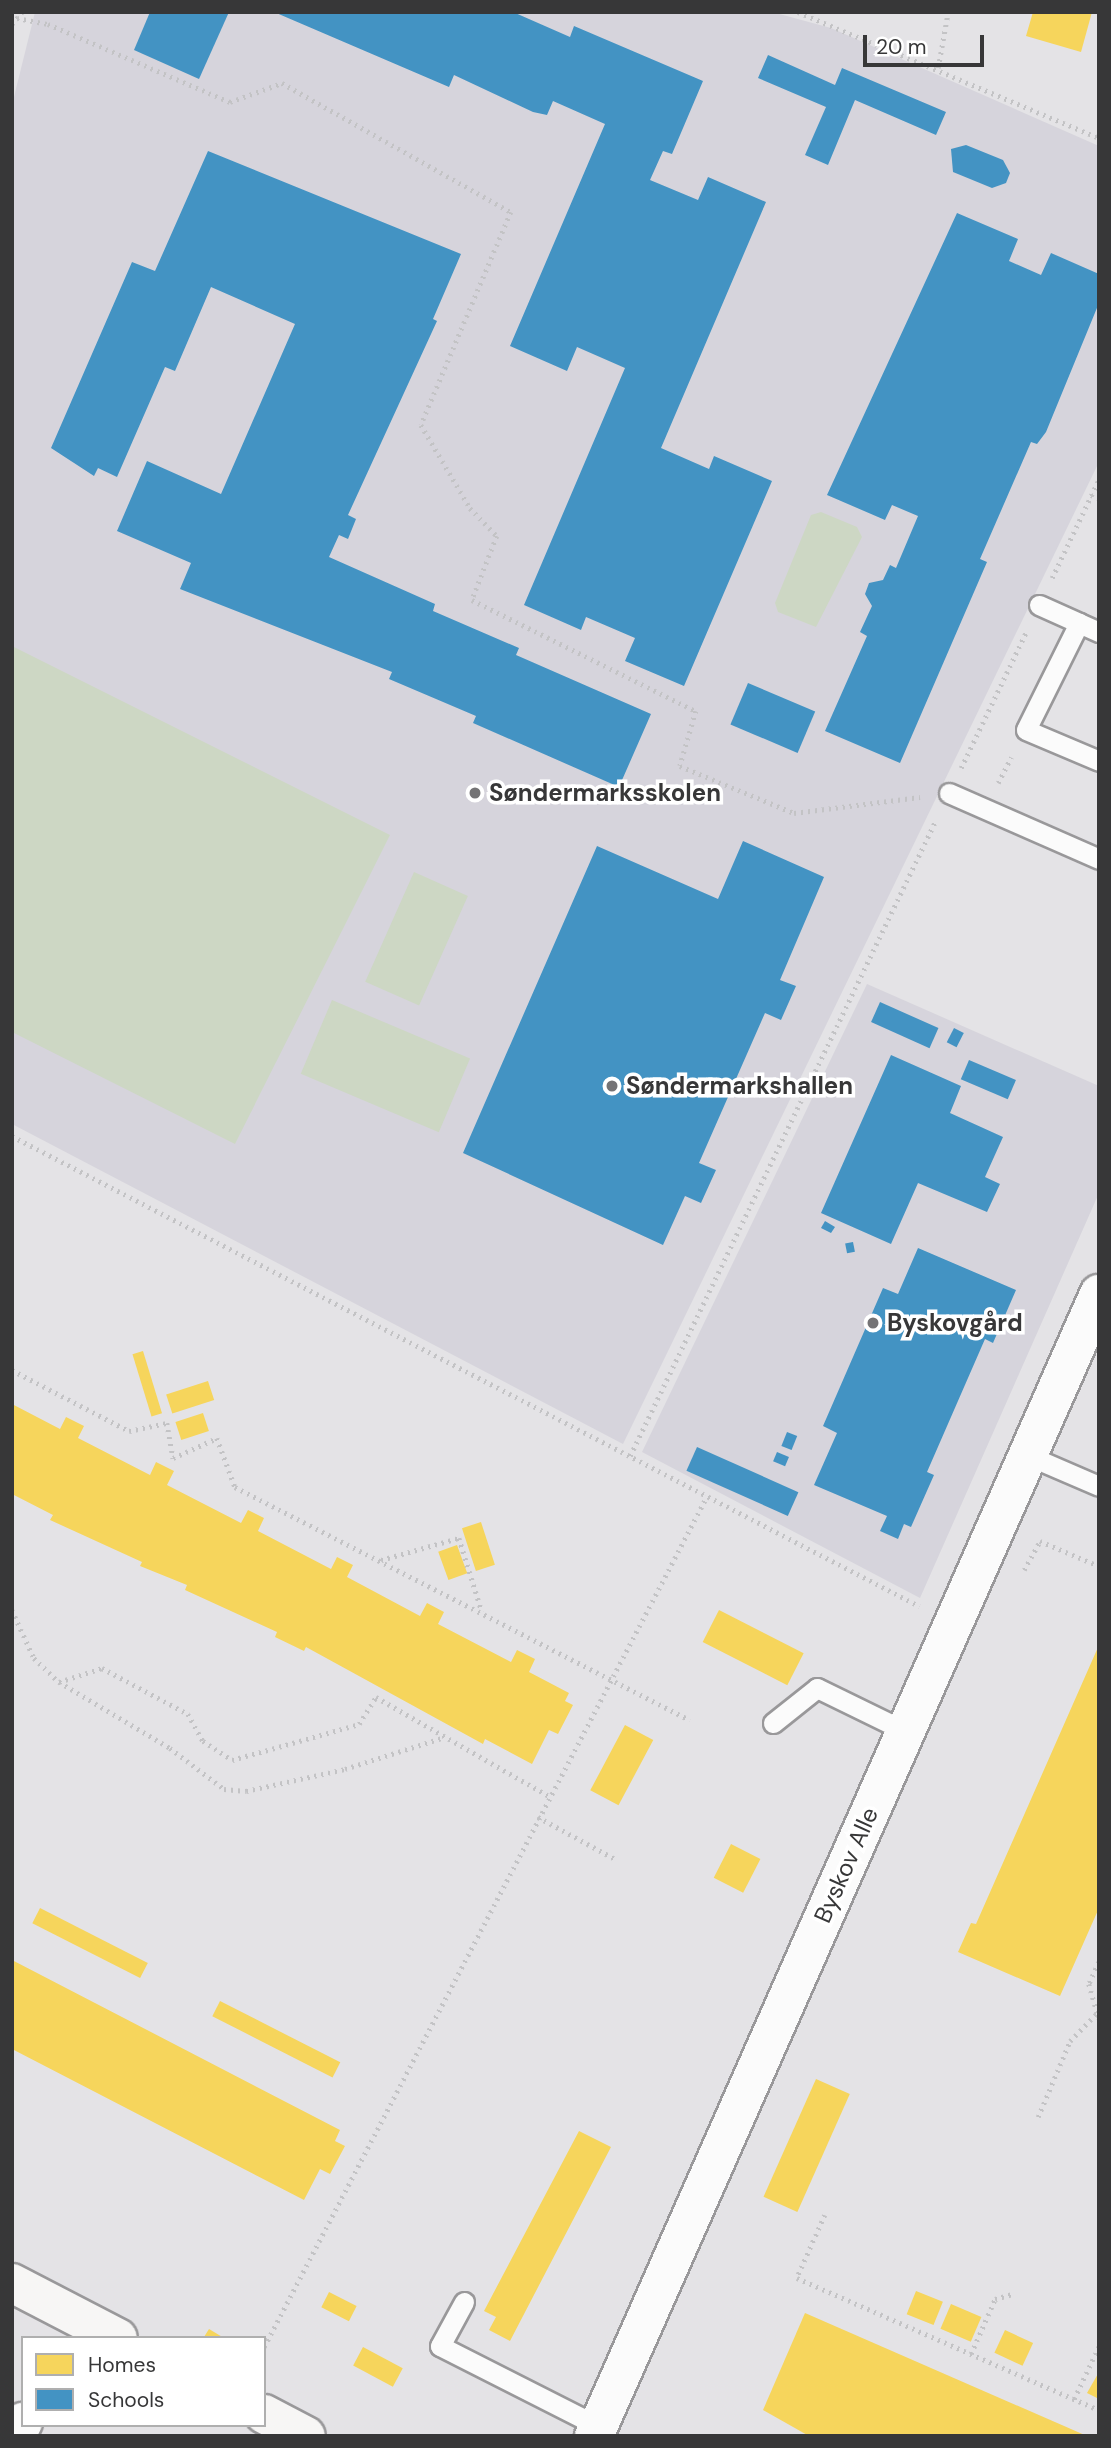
<!DOCTYPE html>
<html>
<head>
<meta charset="utf-8">
<style>
  body { margin:0 }
  #map { position:relative; width:1111px; height:2448px; overflow:hidden; background:#e4e3e6; font-family:"DM Sans",sans-serif }
  div>[style] { position:absolute }
  .built>* { inset:0; background:#d6d4dc }
  .green>* { inset:0; background:#cdd7c4; transform-origin:0 0 }
  .homes>* { inset:0; background:#f6d55c; transform-origin:0 0 }
  .schools>* { inset:0; background:#4393c3; transform-origin:0 0 }
  .path>* { height:4.5px; margin-top:-2.25px; transform-origin:0; background:repeating-linear-gradient(90deg,#c3c3c5 0 2px,transparent 0 7px) }
  .roads { filter:drop-shadow(2px 0 #99989a) drop-shadow(-2px 0 #99989a) drop-shadow(0 2px #99989a) drop-shadow(0 -2px #99989a) }
  .lane>* { height:19px; margin:-9.5px; padding:0 9.5px; transform-origin:9.5px; border-radius:9.5px; background:#fbfbfb }
  .street>* { height:38px; margin:-19px; padding:0 19px; transform-origin:19px; border-radius:19px; background:#fbfbfb }
  .secondary>* { height:38px; margin:-19px; padding:0 19px; transform-origin:19px; border-radius:19px; background:#f7f6f5 }
  .dots>* { width:19px; height:19px; translate:-50% -50%; box-sizing:border-box; border:4px solid #fff; border-radius:50% }
  span { translate:-50% -50%; white-space:nowrap; text-align:center; line-height:1.15; -webkit-text-stroke:7px #fff; paint-order:stroke }
  .poi-label { font-size:24px; color:#373738; font-weight:700 }
  .left { translate:0 -50%; text-align:left }
  .street-label { font-size:24px; color:#373738 }
  .frame { position:absolute; inset:0; border:14px solid #373738; pointer-events:none }
  .legend { position:absolute; left:21px; top:2336px; width:245px; height:91px; box-sizing:border-box; background:#fff; border:2px solid #afafaf; margin:0; padding:9px 12px; list-style:none; font-size:21px; color:#373738 }
  .legend li { display:flex; align-items:center; gap:14px; height:35px }
  .legend b { width:35px; border:2px solid #afafaf }
  .scale { position:absolute; left:863px; top:35px; width:121px; height:32px; box-sizing:border-box; border:4px solid #373738; border-top:0; padding-left:9px; font-size:21px; line-height:24px; white-space:nowrap; color:#373738; -webkit-text-stroke:5px #fff; paint-order:stroke }
</style>
</head>
<body>
<div id="map">
  <div class="built">
    <div style="clip-path:polygon(35px 12px,772px 12px,831px 28px,1099px 146px,1099px 462px,623px 1444px,12px 1124px,12px 105px)"></div>
    <div style="clip-path:polygon(867px 984px,1099px 1086px,1099px 1193px,920px 1598px,642px 1452px)"></div>
  </div>
  <div class="green">
    <div style="clip-path:polygon(821px 512px,857px 527px,862px 537px,816px 627px,778px 612px,775px 603px,811px 515px)"></div>
    <div style="clip-path:polygon(12px 646px,390px 835px,235px 1144px,12px 1032px)"></div>
    <div style="left:414px;top:872px;width:59px;height:120px;rotate:24deg"></div>
    <div style="left:332px;top:1000px;width:150px;height:80px;rotate:23deg"></div>
  </div>
  <div class="homes">
    <div style="clip-path:polygon(1033px 12px,1092px 12px,1081px 52px,1026px 36px)"></div>
    <div style="left:143px;top:1351px;width:65px;height:11px;rotate:73deg"></div>
    <div style="left:208px;top:1381px;width:20px;height:44px;rotate:72deg"></div>
    <div style="clip-path:polygon(12px 1404px,60px 1429px,66px 1417px,84px 1426px,78px 1438px,150px 1475px,156px 1462px,174px 1471px,167px 1485px,241px 1523px,248px 1510px,264px 1518px,258px 1531px,331px 1569px,337px 1557px,353px 1565px,347px 1577px,420px 1616px,427px 1603px,444px 1612px,438px 1624px,511px 1662px,517px 1650px,535px 1659px,529px 1672px,569px 1693px,565px 1701px,573px 1705px,558px 1734px,549px 1730px,532px 1764px,485px 1739px,483px 1744px,306px 1647px,304px 1651px,275px 1637px,277px 1632px,185px 1590px,187px 1585px,140px 1566px,142px 1562px,50px 1520px,53px 1515px,12px 1494px)"></div>
    <div style="left:203px;top:1413px;width:19px;height:29px;rotate:72deg"></div>
    <div style="left:481px;top:1522px;width:45px;height:20px;rotate:72deg"></div>
    <div style="left:457px;top:1545px;width:30px;height:20px;rotate:70deg"></div>
    <div style="left:719px;top:1610px;width:95px;height:36px;rotate:27deg"></div>
    <div style="clip-path:polygon(1099px 1645px,1099px 1908px,1060px 1996px,958px 1952px,971px 1923px,976px 1924px)"></div>
    <div style="left:625px;top:1725px;width:32px;height:74px;rotate:28deg"></div>
    <div style="left:731px;top:1844px;width:33px;height:38px;rotate:27deg"></div>
    <div style="left:40px;top:1908px;width:121px;height:17px;rotate:27deg"></div>
    <div style="clip-path:polygon(12px 1960px,340px 2130px,335px 2141px,345px 2146px,330px 2174px,320px 2169px,304px 2200px,12px 2049px)"></div>
    <div style="left:220px;top:2001px;width:135px;height:17px;rotate:27deg"></div>
    <div style="left:816px;top:2079px;width:37px;height:129px;rotate:24deg"></div>
    <div style="clip-path:polygon(579px 2131px,611px 2147px,510px 2341px,489px 2330px,496px 2317px,484px 2311px)"></div>
    <div style="left:916px;top:2291px;width:29px;height:25px;rotate:22deg"></div>
    <div style="left:329px;top:2292px;width:31px;height:17px;rotate:27deg"></div>
    <div style="left:951px;top:2304px;width:33px;height:27px;rotate:23deg"></div>
    <div style="clip-path:polygon(805px 2313px,1087px 2436px,809px 2436px,763px 2410px)"></div>
    <div style="clip-path:polygon(209px 2329px,224px 2338px,204px 2337px)"></div>
    <div style="left:1005px;top:2330px;width:31px;height:25px;rotate:25deg"></div>
    <div style="left:363px;top:2347px;width:45px;height:21px;rotate:28deg"></div>
    <div style="clip-path:polygon(1099px 2372px,1099px 2399px,1087px 2393px)"></div>
  </div>
  <div class="schools">
    <div style="clip-path:polygon(150px 12px,229px 12px,199px 79px,134px 50px)"></div>
    <div style="clip-path:polygon(274px 12px,513px 12px,570px 37px,574px 26px,703px 81px,672px 154px,663px 151px,650px 180px,698px 200px,708px 177px,766px 202px,661px 448px,709px 469px,714px 456px,772px 481px,684px 686px,625px 661px,635px 638px,586px 617px,581px 630px,524px 605px,625px 368px,577px 347px,567px 371px,510px 346px,605px 124px,553px 101px,547px 115px,533px 112px,454px 75px,449px 87px)"></div>
    <div style="clip-path:polygon(768px 55px,835px 85px,842px 68px,946px 112px,936px 135px,855px 100px,828px 165px,805px 155px,826px 107px,758px 78px)"></div>
    <div style="clip-path:polygon(966px 145px,1003px 160px,1010px 173px,1006px 183px,992px 188px,953px 172px,951px 149px)"></div>
    <div style="clip-path:polygon(208px 151px,461px 254px,433px 319px,437px 321px,348px 515px,356px 519px,348px 539px,339px 535px,329px 557px,435px 604px,433px 611px,519px 648px,516px 655px,651px 714px,619px 787px,473px 723px,476px 716px,389px 679px,392px 672px,180px 589px,191px 563px,117px 531px,147px 461px,221px 494px,295px 324px,211px 287px,175px 371px,165px 367px,117px 477px,98px 468px,94px 476px,51px 448px,132px 262px,155px 271px)"></div>
    <div style="clip-path:polygon(957px 213px,1018px 239px,1009px 261px,1041px 275px,1051px 253px,1099px 274px,1099px 303px,1046px 432px,1037px 444px,1031px 442px,980px 559px,987px 562px,900px 763px,825px 731px,867px 636px,860px 632px,872px 606px,865px 594px,869px 583px,883px 580px,890px 565px,896px 568px,918px 516px,892px 505px,885px 520px,827px 495px)"></div>
    <div style="left:748px;top:683px;width:73px;height:45px;rotate:23deg"></div>
    <div style="clip-path:polygon(743px 841px,824px 877px,780px 980px,796px 986px,781px 1020px,765px 1013px,699px 1163px,716px 1170px,701px 1203px,685px 1196px,663px 1245px,463px 1153px,597px 846px,718px 899px)"></div>
    <div style="left:880px;top:1002px;width:64px;height:22px;rotate:24deg"></div>
    <div style="left:954px;top:1028px;width:11px;height:16px;rotate:27deg"></div>
    <div style="clip-path:polygon(891px 1055px,961px 1086px,950px 1113px,1003px 1137px,985px 1177px,1000px 1184px,987px 1212px,918px 1183px,891px 1244px,821px 1213px)"></div>
    <div style="left:969px;top:1060px;width:51px;height:21px;rotate:23deg"></div>
    <div style="clip-path:polygon(825px 1221px,835px 1227px,831px 1233px,821px 1228px)"></div>
    <div style="left:853px;top:1242px;width:10px;height:8px;rotate:79deg"></div>
    <div style="clip-path:polygon(918px 1248px,1016px 1290px,993px 1343px,985px 1339px,927px 1472px,934px 1475px,911px 1527px,904px 1524px,898px 1539px,880px 1531px,887px 1516px,814px 1485px,837px 1433px,823px 1426px,883px 1288px,898px 1294px)"></div>
    <div style="left:787px;top:1432px;width:11px;height:15px;rotate:22deg"></div>
    <div style="left:697px;top:1447px;width:111px;height:26px;rotate:24deg"></div>
    <div style="left:777px;top:1452px;width:13px;height:10px;rotate:23deg"></div>
  </div>
  <div class="path">
    <div style="left:798px;top:12px;width:326px;rotate:22.7deg"></div>
    <div style="left:17px;top:18px;width:32px;rotate:11deg"></div>
    <div style="left:48px;top:24px;width:198px;rotate:23.2deg"></div>
    <div style="left:230px;top:102px;width:55px;rotate:-20.1deg"></div>
    <div style="left:282px;top:83px;width:263px;rotate:29.4deg"></div>
    <div style="left:511px;top:212px;width:231px;rotate:112.9deg"></div>
    <div style="left:421px;top:425px;width:96px;rotate:59.4deg"></div>
    <div style="left:470px;top:508px;width:39px;rotate:46deg"></div>
    <div style="left:497px;top:536px;width:69px;rotate:111.3deg"></div>
    <div style="left:472px;top:600px;width:250px;rotate:26.4deg"></div>
    <div style="left:696px;top:711px;width:57px;rotate:106.2deg"></div>
    <div style="left:680px;top:766px;width:123px;rotate:22.4deg"></div>
    <div style="left:794px;top:813px;width:127px;rotate:-7.2deg"></div>
    <div style="left:12px;top:24px;width:16px;rotate:-50deg"></div>
    <div style="left:938px;top:68px;width:57px;rotate:-79.9deg"></div>
    <div style="left:1091px;top:495px;width:9px;rotate:21deg"></div>
    <div style="left:1052px;top:578px;width:110px;rotate:-64.6deg"></div>
    <div style="left:961px;top:768px;width:153px;rotate:-64.4deg"></div>
    <div style="left:998px;top:783px;width:29px;rotate:-63deg"></div>
    <div style="left:12px;top:1136px;width:1022px;rotate:27.39deg"></div>
    <div style="left:12px;top:1370px;width:132px;rotate:27.5deg"></div>
    <div style="left:129px;top:1431px;width:39px;rotate:-12deg"></div>
    <div style="left:167px;top:1423px;width:36px;rotate:80deg"></div>
    <div style="left:173px;top:1458px;width:48px;rotate:-24.4deg"></div>
    <div style="left:217px;top:1438px;width:52px;rotate:69.8deg"></div>
    <div style="left:235px;top:1487px;width:511px;rotate:27.12deg"></div>
    <div style="left:630px;top:1456px;width:706px;rotate:-64.31deg"></div>
    <div style="left:381px;top:1560px;width:81px;rotate:-15.8deg"></div>
    <div style="left:459px;top:1538px;width:77px;rotate:72.7deg"></div>
    <div style="left:1024px;top:1570px;width:33px;rotate:-61deg"></div>
    <div style="left:1040px;top:1541px;width:64px;rotate:23deg"></div>
    <div style="left:12px;top:1610px;width:53px;rotate:65.4deg"></div>
    <div style="left:34px;top:1658px;width:35px;rotate:44deg"></div>
    <div style="left:59px;top:1682px;width:45px;rotate:-18deg"></div>
    <div style="left:102px;top:1668px;width:98px;rotate:28.1deg"></div>
    <div style="left:188px;top:1714px;width:31px;rotate:61deg"></div>
    <div style="left:203px;top:1741px;width:35px;rotate:33deg"></div>
    <div style="left:232px;top:1760px;width:132px;rotate:-15.8deg"></div>
    <div style="left:359px;top:1724px;width:32px;rotate:-58deg"></div>
    <div style="left:376px;top:1697px;width:199px;rotate:29.8deg"></div>
    <div style="left:59px;top:1682px;width:129px;rotate:30.7deg"></div>
    <div style="left:170px;top:1748px;width:68px;rotate:37.2deg"></div>
    <div style="left:224px;top:1789px;width:22px;rotate:5deg"></div>
    <div style="left:246px;top:1791px;width:101px;rotate:-12.5deg"></div>
    <div style="left:345px;top:1769px;width:102px;rotate:-17.7deg"></div>
    <div style="left:538px;top:1817px;width:90px;rotate:28.6deg"></div>
    <div style="left:1099px;top:1962px;width:24px;rotate:114deg"></div>
    <div style="left:1089px;top:1984px;width:36px;rotate:74deg"></div>
    <div style="left:1038px;top:2117px;width:82px;rotate:-67.2deg"></div>
    <div style="left:1070px;top:2041px;width:39px;rotate:-46deg"></div>
    <div style="left:825px;top:2215px;width:69px;rotate:114deg"></div>
    <div style="left:797px;top:2278px;width:330px;rotate:23.6deg"></div>
    <div style="left:264px;top:2347px;width:959px;rotate:-62.5deg"></div>
    <div style="left:971px;top:2354px;width:60px;rotate:-66.4deg"></div>
    <div style="left:995px;top:2299px;width:19px;rotate:-16deg"></div>
    <div style="left:1074px;top:2399px;width:59px;rotate:-64.7deg"></div>
  </div>
  <div class="roads">
    <div class="lane">
      <div style="left:1039px;top:605px;width:44px;rotate:24.2deg"></div>
      <div style="left:1099px;top:632px;width:22px;rotate:-156deg"></div>
      <div style="left:1079px;top:623px;width:119px;rotate:116.4deg"></div>
      <div style="left:1026px;top:730px;width:79px;rotate:23deg"></div>
      <div style="left:949px;top:793px;width:164px;rotate:23.7deg"></div>
      <div style="left:1027px;top:1455px;width:78px;rotate:23.3deg"></div>
      <div style="left:773px;top:1723px;width:56px;rotate:-38.5deg"></div>
      <div style="left:817px;top:1688px;width:98px;rotate:26deg"></div>
      <div style="left:464px;top:2302px;width:50px;rotate:118.6deg"></div>
      <div style="left:440px;top:2346px;width:177px;rotate:26.9deg"></div>
    </div>
    <div class="street">
      <div style="left:16px;top:2436px;width:16px;rotate:-63deg"></div>
      <div style="left:594px;top:2436px;width:1249px;rotate:-66.14deg"></div>
    </div>
    <div class="secondary">
      <div style="left:12px;top:2283px;width:119px;rotate:27.4deg"></div>
      <div style="left:264px;top:2414px;width:47px;rotate:27.6deg"></div>
    </div>
  </div>
  <div class="dots">
    <div style="left:475px;top:793px;background:#747375"></div>
    <div style="left:612px;top:1086px;background:#747375"></div>
    <div style="left:873px;top:1323px;background:#747375"></div>
  </div>
  <div class="poi-label">
    <span class="left" style="left:489px;top:793px">Søndermarksskolen</span>
    <span class="left" style="left:626px;top:1086px">Søndermarkshallen</span>
    <span class="left" style="left:887px;top:1323px">Byskovgård</span>
  </div>
  <div class="street-label">
    <span style="left:846px;top:1865px;rotate:-66deg">Byskov Alle</span>
  </div>
  <div class="frame"></div>
  <ul class="legend">
  <li><b style="height:19px;background:#f6d55c"></b>Homes</li>
  <li><b style="height:19px;background:#4393c3"></b>Schools</li>
  </ul>
  <div class="scale">20 m</div>
</div>
</body>
</html>
